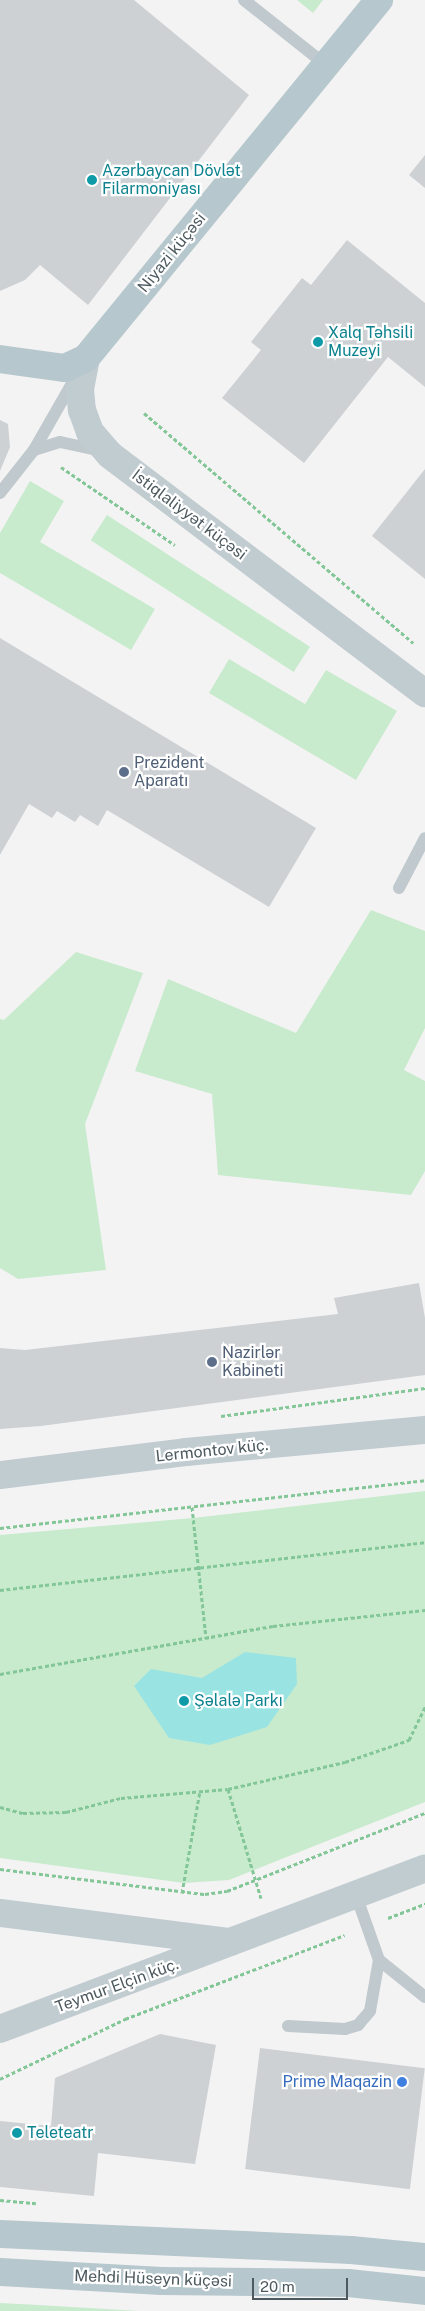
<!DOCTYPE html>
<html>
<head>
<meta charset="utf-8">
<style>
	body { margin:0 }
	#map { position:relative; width:425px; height:2311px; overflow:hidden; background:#f4f3f3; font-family:"Public Sans",sans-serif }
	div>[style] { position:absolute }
	.green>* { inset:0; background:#c8ebce; transform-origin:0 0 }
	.water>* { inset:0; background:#9ae3e3 }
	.building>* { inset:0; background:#cdd1d4; transform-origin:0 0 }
	.path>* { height:3px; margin-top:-1.5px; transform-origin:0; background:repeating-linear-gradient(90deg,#83c697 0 4px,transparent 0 6.5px) }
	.lane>* { height:12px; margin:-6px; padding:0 6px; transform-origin:6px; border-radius:6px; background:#c0c9cd }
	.secondary>* { height:28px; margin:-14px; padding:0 14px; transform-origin:14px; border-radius:14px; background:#c1ccd1 }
	.primary>* { height:28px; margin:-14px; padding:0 14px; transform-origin:14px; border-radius:14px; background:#b6c7cd }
	.dots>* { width:14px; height:14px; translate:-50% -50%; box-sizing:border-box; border:2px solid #fff; border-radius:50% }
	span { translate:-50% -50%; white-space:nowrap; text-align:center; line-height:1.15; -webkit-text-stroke:4.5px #fff; paint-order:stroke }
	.culture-label { font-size:16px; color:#0d838f }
	.left { translate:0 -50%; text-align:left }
	.street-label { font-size:16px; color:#4c595e }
	.service-label { font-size:16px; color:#4e5e75 }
	.shop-label { font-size:16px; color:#366cbe }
	.right { translate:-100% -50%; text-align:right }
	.scale { position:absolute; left:252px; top:2278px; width:96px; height:22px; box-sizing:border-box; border:2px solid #4c595e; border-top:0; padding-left:6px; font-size:15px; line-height:18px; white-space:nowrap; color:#4c595e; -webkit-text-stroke:4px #fff; paint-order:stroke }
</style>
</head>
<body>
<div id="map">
	<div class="green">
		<i style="clip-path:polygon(297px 0,323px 0,313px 13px)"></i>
		<i style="clip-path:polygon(30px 481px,64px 501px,40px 542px,155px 609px,131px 650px,0 573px,0 533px)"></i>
		<i style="left:107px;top:515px;width:242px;height:30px;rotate:33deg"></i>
		<i style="clip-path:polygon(229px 659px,305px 704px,326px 670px,397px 711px,356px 780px,209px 693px)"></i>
		<i style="clip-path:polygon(371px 910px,425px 931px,425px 1028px,404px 1070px,425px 1081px,425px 1171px,411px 1195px,218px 1175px,212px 1094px,135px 1071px,168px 979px,296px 1033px)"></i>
		<i style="clip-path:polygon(76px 952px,143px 973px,85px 1124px,106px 1270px,18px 1279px,0 1268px,0 1019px,4px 1020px)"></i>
		<i style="clip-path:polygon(425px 1491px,425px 1802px,229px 1880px,184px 1883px,0 1858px,0 1535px,193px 1518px)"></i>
		<i style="clip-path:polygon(0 2303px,39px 2305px,139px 2311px,0 2311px)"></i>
	</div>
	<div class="water">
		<i style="clip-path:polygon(245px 1652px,296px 1658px,297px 1684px,267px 1727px,210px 1745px,169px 1738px,134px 1686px,151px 1669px,202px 1678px)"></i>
	</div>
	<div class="building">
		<i style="clip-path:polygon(0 0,134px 0,249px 95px,88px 305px,40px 265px,25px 280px,0 291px)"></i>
		<i style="clip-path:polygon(425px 155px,425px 188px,409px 175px)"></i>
		<i style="clip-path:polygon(347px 240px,425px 303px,425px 387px,388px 357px,304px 463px,222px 398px,261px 350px,251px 342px,302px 278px,311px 285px)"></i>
		<i style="clip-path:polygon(0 420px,8px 424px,10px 447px,0 471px)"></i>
		<i style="clip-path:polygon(425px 469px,425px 579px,372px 536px)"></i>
		<i style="clip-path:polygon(0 638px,316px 828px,269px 907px,107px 810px,98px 826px,80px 815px,75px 822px,57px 811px,52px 818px,29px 804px,0 855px)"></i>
		<i style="clip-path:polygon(419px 1283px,425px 1318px,425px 1375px,41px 1426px,0 1429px,0 1348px,25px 1350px,338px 1314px,334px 1298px)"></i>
		<i style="clip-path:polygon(160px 2034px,216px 2045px,195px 2164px,98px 2153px,94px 2196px,0 2187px,0 2121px,51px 2126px,55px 2078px)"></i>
		<i style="left:260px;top:2048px;width:166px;height:122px;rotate:7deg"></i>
	</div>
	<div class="path">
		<i style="left:144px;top:413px;width:354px;rotate:40.5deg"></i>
		<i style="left:61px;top:467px;width:138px;rotate:34.4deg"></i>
		<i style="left:221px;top:1416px;width:206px;rotate:-7.8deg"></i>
		<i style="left:192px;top:1507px;width:132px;rotate:83.9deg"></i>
		<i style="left:0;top:1528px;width:428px;rotate:-6.4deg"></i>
		<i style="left:0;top:1590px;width:428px;rotate:-6.4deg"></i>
		<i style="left:0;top:1674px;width:277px;rotate:-10deg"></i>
		<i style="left:273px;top:1626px;width:153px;rotate:-6deg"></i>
		<i style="left:228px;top:1789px;width:114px;rotate:73.2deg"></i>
		<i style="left:0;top:1807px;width:24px;rotate:15deg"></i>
		<i style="left:23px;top:1813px;width:43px;rotate:-1.3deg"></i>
		<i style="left:66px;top:1812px;width:57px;rotate:-14.3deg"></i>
		<i style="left:121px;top:1798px;width:107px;rotate:-4.8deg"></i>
		<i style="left:228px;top:1789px;width:120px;rotate:-13deg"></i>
		<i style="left:345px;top:1762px;width:68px;rotate:-19deg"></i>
		<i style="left:409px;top:1740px;width:37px;rotate:-64deg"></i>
		<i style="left:0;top:1869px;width:207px;rotate:7deg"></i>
		<i style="left:205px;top:1894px;width:22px;rotate:-8deg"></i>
		<i style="left:227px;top:1891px;width:213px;rotate:-21.5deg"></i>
		<i style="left:182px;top:1893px;width:104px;rotate:-80deg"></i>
		<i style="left:388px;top:1918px;width:40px;rotate:-21deg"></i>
		<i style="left:0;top:2079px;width:139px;rotate:-25.6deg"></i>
		<i style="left:125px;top:2019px;width:235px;rotate:-20.9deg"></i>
		<i style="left:0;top:2200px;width:36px;rotate:5deg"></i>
	</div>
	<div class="lane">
		<i style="left:244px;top:0;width:105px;rotate:38.4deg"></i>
		<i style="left:34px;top:450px;width:27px;rotate:-17deg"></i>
		<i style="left:60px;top:442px;width:40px;rotate:12deg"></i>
		<i style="left:0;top:493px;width:55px;rotate:-51.7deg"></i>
		<i style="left:34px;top:450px;width:81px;rotate:-60.3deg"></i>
		<i style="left:399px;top:888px;width:56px;rotate:-62.5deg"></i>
		<i style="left:379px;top:1960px;width:59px;rotate:38.8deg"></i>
		<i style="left:288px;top:2026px;width:57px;rotate:3deg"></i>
		<i style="left:345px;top:2029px;width:14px;rotate:-17deg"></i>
		<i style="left:358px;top:2025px;width:18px;rotate:-49deg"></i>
		<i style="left:370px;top:2011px;width:52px;rotate:-80deg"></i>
		<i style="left:379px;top:1960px;width:69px;rotate:-109.5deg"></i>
	</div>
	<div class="secondary">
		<i style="left:86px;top:358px;width:32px;rotate:101deg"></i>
		<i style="left:80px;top:389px;width:21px;rotate:85deg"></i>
		<i style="left:82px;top:410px;width:23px;rotate:70deg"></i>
		<i style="left:90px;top:432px;width:30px;rotate:49deg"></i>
		<i style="left:110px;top:455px;width:395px;rotate:37.1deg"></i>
		<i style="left:0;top:1475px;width:187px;rotate:-7deg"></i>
		<i style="left:186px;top:1452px;width:240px;rotate:-5.3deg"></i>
		<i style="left:0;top:1913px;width:232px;rotate:7.2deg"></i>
		<i style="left:0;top:2029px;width:454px;rotate:-20.7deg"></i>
	</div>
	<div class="primary">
		<i style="left:0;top:359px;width:66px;rotate:7.9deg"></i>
		<i style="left:65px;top:368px;width:23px;rotate:-25deg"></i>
		<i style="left:86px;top:358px;width:463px;rotate:-50.7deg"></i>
		<i style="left:0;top:2234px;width:351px;rotate:2.6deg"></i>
		<i style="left:351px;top:2250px;width:74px;rotate:5.4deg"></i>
		<i style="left:0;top:2272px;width:162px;rotate:3.2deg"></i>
		<i style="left:162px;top:2281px;width:186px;rotate:0.6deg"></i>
		<i style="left:348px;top:2283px;width:77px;rotate:5.9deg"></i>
	</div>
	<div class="dots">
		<i style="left:92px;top:180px;background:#0f9aa8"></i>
		<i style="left:318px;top:342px;background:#0f9aa8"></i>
		<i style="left:124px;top:772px;background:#5c6f8a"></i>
		<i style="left:212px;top:1362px;background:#5c6f8a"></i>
		<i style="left:184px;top:1701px;background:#0f9aa8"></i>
		<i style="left:402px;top:2082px;background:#3f7fe0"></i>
		<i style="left:17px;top:2133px;background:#0f9aa8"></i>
	</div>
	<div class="culture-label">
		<span class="left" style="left:102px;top:180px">Azərbaycan Dövlət<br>Filarmoniyası</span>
		<span class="left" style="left:328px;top:342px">Xalq Təhsili<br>Muzeyi</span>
		<span class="left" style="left:194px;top:1701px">Şəlalə Parkı</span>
		<span class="left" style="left:27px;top:2133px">Teleteatr</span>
	</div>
	<div class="street-label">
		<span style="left:172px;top:253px;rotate:-51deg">Niyazi küçəsi</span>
		<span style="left:189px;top:515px;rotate:37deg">İstiqlaliyyət küçəsi</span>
		<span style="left:212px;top:1451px;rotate:-6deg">Lermontov küç.</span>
		<span style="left:117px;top:1986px;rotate:-20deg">Teymur Elçin küç.</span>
		<span style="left:153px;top:2279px;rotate:2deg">Mehdi Hüseyn küçəsi</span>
	</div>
	<div class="service-label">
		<span class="left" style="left:134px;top:772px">Prezident<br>Aparatı</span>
		<span class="left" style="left:222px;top:1362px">Nazirlər<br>Kabineti</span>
	</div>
	<div class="shop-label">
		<span class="right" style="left:392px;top:2082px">Prime Maqazin</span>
	</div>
	<div class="scale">20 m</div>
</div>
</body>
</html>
